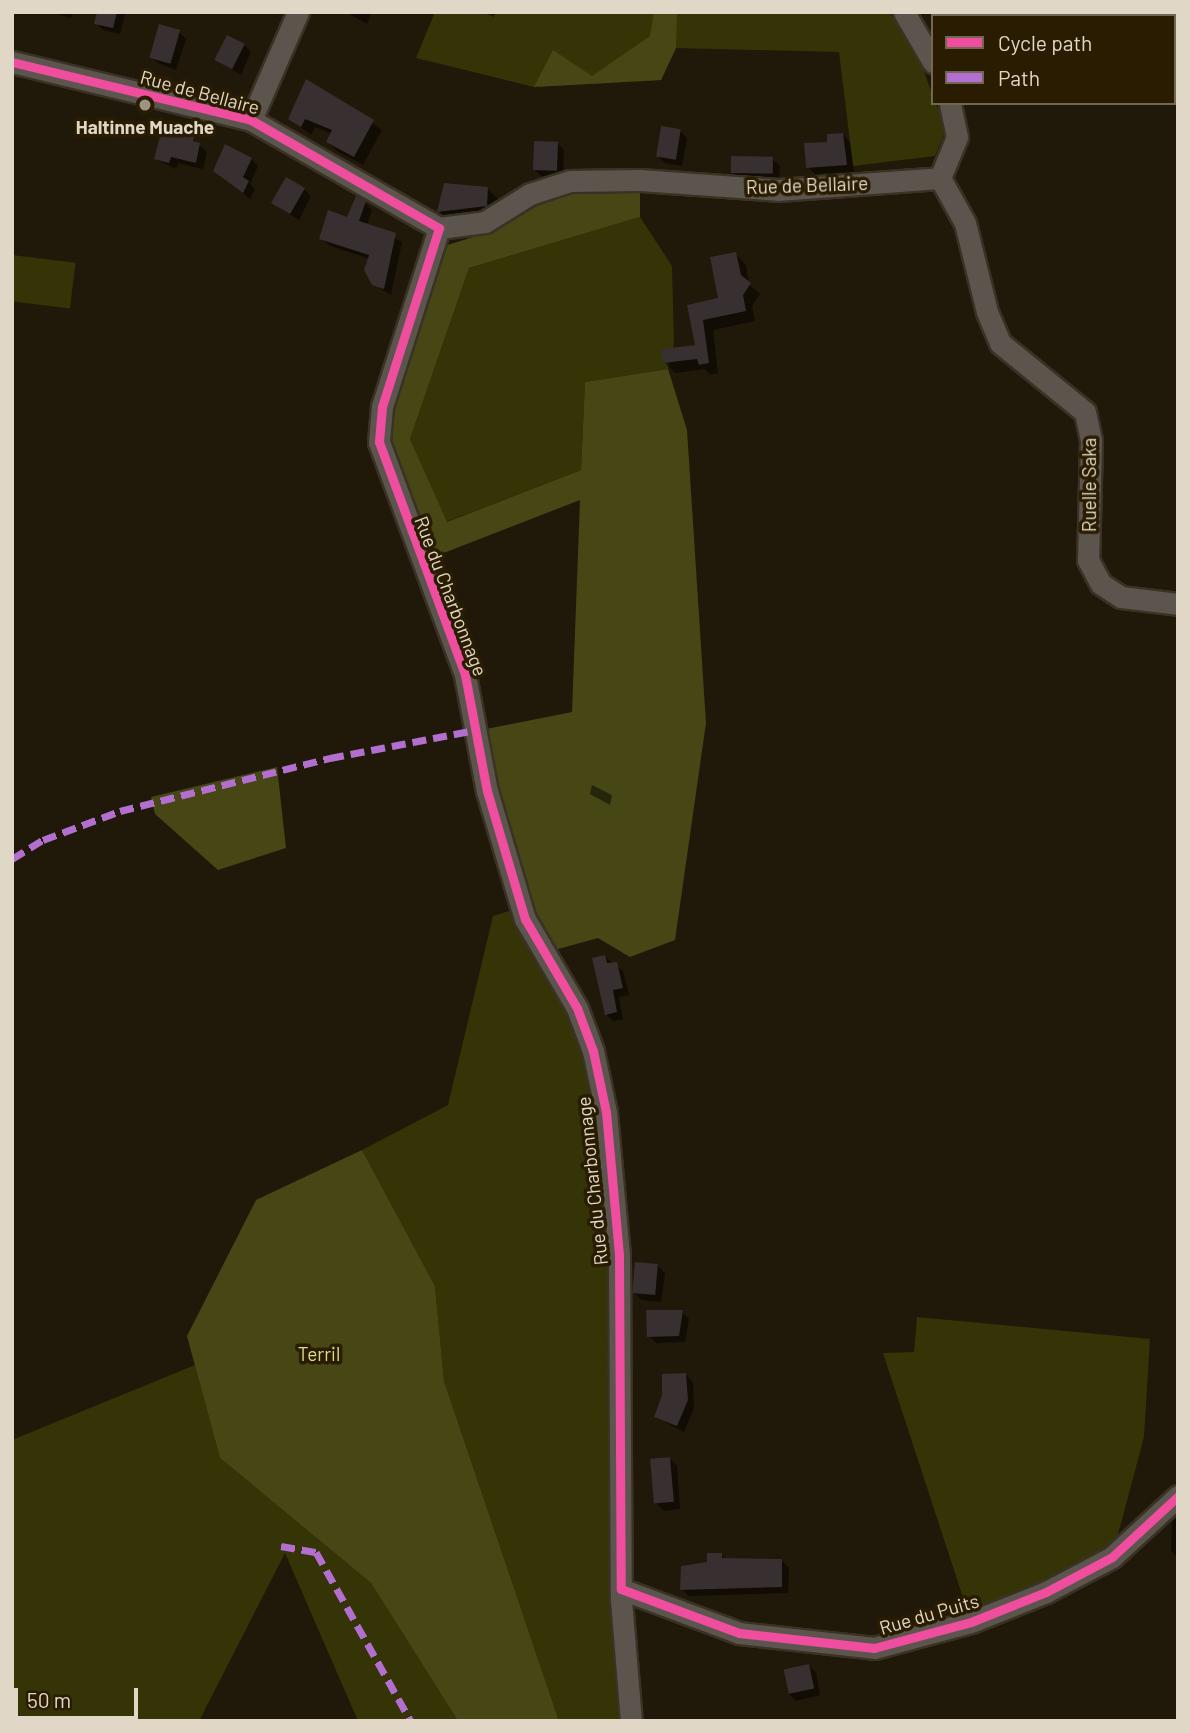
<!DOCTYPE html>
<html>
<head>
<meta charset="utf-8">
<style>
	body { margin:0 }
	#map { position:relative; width:1190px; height:1733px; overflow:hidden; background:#201809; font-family:Barlow,sans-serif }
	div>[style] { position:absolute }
	.green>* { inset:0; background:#343406; transform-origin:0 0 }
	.forest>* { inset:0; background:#464715 }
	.shadow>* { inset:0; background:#0007 }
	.building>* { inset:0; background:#382f30; transform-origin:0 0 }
	.roads { filter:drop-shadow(2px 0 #393225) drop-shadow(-2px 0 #393225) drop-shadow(0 2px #393225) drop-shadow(0 -2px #393225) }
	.minor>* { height:21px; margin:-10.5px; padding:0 10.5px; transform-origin:10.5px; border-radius:10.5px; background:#5c554e }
	.quiet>* { height:7px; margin-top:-3.5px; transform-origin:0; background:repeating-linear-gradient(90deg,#b36fd0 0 14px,transparent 0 21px) }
	.cycleway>* { height:9px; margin:-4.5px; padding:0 4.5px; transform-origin:4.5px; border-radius:4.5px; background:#ef4d9e }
	.dots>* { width:19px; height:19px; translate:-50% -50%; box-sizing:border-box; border:4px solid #291c00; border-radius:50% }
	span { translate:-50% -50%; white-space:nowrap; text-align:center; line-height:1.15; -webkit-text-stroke:7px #291c00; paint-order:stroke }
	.street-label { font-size:19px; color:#e0d7c7 }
	.poi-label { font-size:19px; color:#e0d7c7; font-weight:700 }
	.park-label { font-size:19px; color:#d9de8a }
	.frame { position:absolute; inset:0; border:14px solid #e0d7c7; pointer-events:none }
	.legend { position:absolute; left:931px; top:14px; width:245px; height:91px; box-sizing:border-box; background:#291c00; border:2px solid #726750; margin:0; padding:9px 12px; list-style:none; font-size:21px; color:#e0d7c7 }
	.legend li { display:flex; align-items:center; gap:14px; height:35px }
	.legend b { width:35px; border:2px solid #726750 }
	.scale { position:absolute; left:14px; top:1688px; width:124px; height:32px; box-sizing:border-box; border:4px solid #e0d7c7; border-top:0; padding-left:9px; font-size:21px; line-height:24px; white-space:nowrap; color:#e0d7c7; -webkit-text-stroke:5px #291c00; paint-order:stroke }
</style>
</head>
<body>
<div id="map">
	<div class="green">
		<i style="clip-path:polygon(435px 12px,889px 12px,915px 48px,946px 130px,935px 156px,853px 166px,839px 52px,676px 48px,661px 80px,534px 87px,416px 58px)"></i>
		<i style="clip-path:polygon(640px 217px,672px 266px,674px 343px,668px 369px,585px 382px,581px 470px,446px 522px,410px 439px,469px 268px)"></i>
		<i style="left:12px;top:255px;width:64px;height:46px;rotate:7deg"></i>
		<i style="clip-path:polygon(522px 907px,577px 1008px,606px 1112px,631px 1721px,559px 1721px,444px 1381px,435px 1286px,362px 1150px,448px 1105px,493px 916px)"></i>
		<i style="clip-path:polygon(917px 1317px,1150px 1339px,1144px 1437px,1112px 1557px,971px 1622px,883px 1353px,914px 1352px)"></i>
		<i style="clip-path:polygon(195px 1365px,220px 1458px,371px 1583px,458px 1721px,358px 1721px,285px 1553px,199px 1721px,12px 1721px,12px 1440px)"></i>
	</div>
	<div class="forest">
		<i style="clip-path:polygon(654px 12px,677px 12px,676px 48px,661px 80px,534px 87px,553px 50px,592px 76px,650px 36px)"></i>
		<i style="clip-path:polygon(640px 180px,640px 217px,469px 268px,410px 439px,447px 522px,581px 470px,585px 382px,668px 369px,687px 430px,706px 723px,675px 940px,630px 957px,598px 938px,551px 951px,528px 909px,481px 730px,572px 712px,580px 500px,423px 561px,390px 465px,387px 400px,435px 249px,473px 237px,570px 181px)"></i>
		<i style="clip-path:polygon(277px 767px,286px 848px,218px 870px,155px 814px,151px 797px)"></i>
		<i style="clip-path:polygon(362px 1150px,435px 1286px,444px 1381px,559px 1721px,458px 1721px,371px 1583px,220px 1458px,187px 1336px,256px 1200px)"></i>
	</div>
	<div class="shadow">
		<i style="clip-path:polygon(49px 12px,73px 12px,71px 18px)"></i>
		<i style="clip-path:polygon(97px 12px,132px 12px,125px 14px,120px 34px,103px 30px,96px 23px)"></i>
		<i style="clip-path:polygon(346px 12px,372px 12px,367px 24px)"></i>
		<i style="clip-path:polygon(482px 12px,496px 12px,494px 17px)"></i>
		<i style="clip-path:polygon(179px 32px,186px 39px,176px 70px,158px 63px,150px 56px)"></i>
		<i style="clip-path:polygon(244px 45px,251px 52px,241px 75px,217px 60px)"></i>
		<i style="clip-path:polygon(307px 82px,382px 130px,363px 165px,337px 151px,328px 142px,332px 134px,315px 127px,311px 135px,290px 119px)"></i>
		<i style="clip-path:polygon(680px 131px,687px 138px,682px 166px,665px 163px,658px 156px)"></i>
		<i style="clip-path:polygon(843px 135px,850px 142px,854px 172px,815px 174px,808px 167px)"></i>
		<i style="clip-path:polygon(193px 139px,207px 152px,203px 169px,178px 163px,176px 169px,156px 159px)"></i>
		<i style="clip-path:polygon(557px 143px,564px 150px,563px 177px,541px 176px,534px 169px)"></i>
		<i style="clip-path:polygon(251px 159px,258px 166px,250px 184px,255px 189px,250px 199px,215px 171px)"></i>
		<i style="clip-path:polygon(772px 159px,780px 166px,779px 180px,739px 179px,732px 172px)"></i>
		<i style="clip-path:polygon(487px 188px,498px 199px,497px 216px,450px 222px,439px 211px)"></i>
		<i style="clip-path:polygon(304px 189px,311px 196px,299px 220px,274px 204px)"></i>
		<i style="clip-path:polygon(365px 203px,372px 210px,367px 225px,402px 242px,391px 295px,374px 284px,370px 259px,328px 245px,321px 238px)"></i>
		<i style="clip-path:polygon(735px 254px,746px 265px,749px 284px,760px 294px,752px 306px,755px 321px,713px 330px,718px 373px,710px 375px,705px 369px,675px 373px,665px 363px,697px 347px,689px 306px,720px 299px)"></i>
		<i style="clip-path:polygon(592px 785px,612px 795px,610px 805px,590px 794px)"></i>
		<i style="clip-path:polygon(605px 957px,623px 971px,629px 995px,619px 997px,623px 1019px,613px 1021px,606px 1014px)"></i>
		<i style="clip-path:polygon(658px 1266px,665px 1273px,661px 1302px,641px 1300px,634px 1292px)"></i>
		<i style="clip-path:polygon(682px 1312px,689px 1319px,685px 1342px,656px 1343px,649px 1336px)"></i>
		<i style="clip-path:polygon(686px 1375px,693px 1382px,694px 1408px,684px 1432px,656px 1417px)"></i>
		<i style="clip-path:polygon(670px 1459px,677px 1466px,680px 1509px,664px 1511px,657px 1504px)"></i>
		<i style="clip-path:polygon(1178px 1516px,1178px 1558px,1171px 1551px,1172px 1522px)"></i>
		<i style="clip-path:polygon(721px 1555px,727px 1560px,782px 1561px,789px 1568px,788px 1593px,689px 1596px,682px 1589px)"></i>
		<i style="clip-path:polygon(809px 1666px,816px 1673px,820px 1695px,796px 1701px,789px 1694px)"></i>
	</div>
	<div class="building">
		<i style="clip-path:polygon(97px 12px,117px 12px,113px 28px,94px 24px)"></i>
		<i style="left:159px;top:24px;width:22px;height:35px;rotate:16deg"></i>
		<i style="left:227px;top:35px;width:20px;height:28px;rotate:27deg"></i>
		<i style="clip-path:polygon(306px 79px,374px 120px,354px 157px,326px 142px,332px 130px,305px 119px,301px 127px,288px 119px)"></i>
		<i style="left:661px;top:126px;width:20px;height:31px;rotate:9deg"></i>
		<i style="clip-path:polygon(162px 129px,194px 137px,193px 141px,200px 143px,196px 163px,171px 157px,169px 163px,154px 159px)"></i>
		<i style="clip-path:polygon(843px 133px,847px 165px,806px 168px,804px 143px,827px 142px,827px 134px)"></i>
		<i style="left:534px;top:141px;width:24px;height:29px;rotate:2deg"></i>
		<i style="clip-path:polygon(225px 144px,252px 158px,243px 177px,249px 181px,243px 193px,213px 171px)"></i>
		<i style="left:731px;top:156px;width:42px;height:17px;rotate:1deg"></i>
		<i style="left:286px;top:177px;width:22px;height:30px;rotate:30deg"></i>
		<i style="clip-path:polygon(444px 183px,488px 187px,487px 206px,437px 212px)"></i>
		<i style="clip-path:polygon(356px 196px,366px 201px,359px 221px,396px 233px,384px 289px,372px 285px,364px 270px,369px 255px,319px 239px,328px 210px,347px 217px)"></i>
		<i style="clip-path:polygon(736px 252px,741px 275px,751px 283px,743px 295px,746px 311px,703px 320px,709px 363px,699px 365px,697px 359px,663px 363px,661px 349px,695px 345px,687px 305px,718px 298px,710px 257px)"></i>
		<i style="clip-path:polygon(605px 955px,607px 963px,617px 962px,623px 988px,613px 990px,617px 1012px,605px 1015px,592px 958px)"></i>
		<i style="left:635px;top:1262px;width:23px;height:31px;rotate:5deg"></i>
		<i style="clip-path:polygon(646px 1310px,683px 1310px,679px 1336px,647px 1337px)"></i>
		<i style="clip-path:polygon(686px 1373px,688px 1400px,677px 1426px,654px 1417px,662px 1395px,662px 1374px)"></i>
		<i style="left:670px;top:1457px;width:45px;height:20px;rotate:85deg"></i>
		<i style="clip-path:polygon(707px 1553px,722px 1553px,722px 1558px,782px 1559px,782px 1587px,680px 1590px,681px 1566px,707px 1562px)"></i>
		<i style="left:809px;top:1664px;width:25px;height:26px;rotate:78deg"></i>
	</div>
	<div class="roads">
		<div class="minor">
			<i style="left:904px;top:12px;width:58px;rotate:59.9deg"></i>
			<i style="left:12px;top:62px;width:246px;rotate:13.6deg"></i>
			<i style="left:251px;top:120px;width:217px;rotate:29.9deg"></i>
			<i style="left:439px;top:228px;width:46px;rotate:-7.4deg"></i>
			<i style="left:485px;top:222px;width:53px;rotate:-31.9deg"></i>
			<i style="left:530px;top:194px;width:42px;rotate:-18deg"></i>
			<i style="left:570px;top:181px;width:70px;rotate:-0.8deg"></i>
			<i style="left:640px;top:180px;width:138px;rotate:4.1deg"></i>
			<i style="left:778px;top:190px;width:162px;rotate:-4.2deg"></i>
			<i style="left:251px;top:120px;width:118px;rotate:-66.5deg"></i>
			<i style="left:940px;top:178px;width:51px;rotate:60.9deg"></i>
			<i style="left:965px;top:223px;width:92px;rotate:76.1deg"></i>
			<i style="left:987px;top:312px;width:34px;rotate:67deg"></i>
			<i style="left:1000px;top:343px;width:109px;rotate:39.1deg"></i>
			<i style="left:1085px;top:412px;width:30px;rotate:78deg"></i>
			<i style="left:1091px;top:441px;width:119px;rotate:91.4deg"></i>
			<i style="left:1088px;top:560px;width:27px;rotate:62deg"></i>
			<i style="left:1101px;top:584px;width:24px;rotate:33deg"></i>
			<i style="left:1121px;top:597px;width:57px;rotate:7deg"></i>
			<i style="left:940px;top:178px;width:44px;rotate:-67.5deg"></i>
			<i style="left:957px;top:137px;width:35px;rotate:-102deg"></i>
			<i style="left:439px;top:228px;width:188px;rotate:107.7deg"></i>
			<i style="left:382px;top:407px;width:35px;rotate:95deg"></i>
			<i style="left:379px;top:442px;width:248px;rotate:69.7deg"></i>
			<i style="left:465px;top:675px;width:118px;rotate:79.3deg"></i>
			<i style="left:487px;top:791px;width:134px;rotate:73.5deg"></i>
			<i style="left:525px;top:919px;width:103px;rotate:59.7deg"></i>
			<i style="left:577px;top:1008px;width:46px;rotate:69.6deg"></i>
			<i style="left:593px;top:1051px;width:62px;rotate:78deg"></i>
			<i style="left:606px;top:1112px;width:144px;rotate:84.8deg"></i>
			<i style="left:619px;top:1255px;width:345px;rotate:89.7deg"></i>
			<i style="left:621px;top:1600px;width:121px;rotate:85.3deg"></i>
			<i style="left:621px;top:1589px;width:126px;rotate:20.4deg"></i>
			<i style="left:739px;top:1633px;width:136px;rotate:6.3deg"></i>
			<i style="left:874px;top:1648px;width:100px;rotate:-15deg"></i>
			<i style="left:971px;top:1622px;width:81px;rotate:-21.8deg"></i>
			<i style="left:1046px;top:1592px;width:75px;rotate:-27.9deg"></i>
			<i style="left:1112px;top:1557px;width:90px;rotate:-42.7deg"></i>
		</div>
	</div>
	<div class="quiet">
		<i style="left:12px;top:859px;width:36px;rotate:-32deg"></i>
		<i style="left:43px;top:840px;width:82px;rotate:-20.6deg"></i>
		<i style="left:120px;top:811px;width:217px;rotate:-14.2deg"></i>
		<i style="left:330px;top:758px;width:148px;rotate:-10.9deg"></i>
		<i style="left:281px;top:1546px;width:36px;rotate:10deg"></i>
		<i style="left:316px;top:1552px;width:194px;rotate:60.7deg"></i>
	</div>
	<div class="cycleway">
		<i style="left:12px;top:62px;width:246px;rotate:13.6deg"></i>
		<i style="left:251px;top:120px;width:217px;rotate:29.9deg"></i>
		<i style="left:439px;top:228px;width:188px;rotate:107.7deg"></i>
		<i style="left:382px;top:407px;width:35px;rotate:95deg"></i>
		<i style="left:379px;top:442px;width:248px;rotate:69.7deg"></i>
		<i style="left:465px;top:675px;width:118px;rotate:79.3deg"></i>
		<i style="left:487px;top:791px;width:134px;rotate:73.5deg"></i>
		<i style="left:525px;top:919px;width:103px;rotate:59.7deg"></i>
		<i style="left:577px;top:1008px;width:46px;rotate:69.6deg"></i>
		<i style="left:593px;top:1051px;width:62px;rotate:78deg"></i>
		<i style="left:606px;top:1112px;width:144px;rotate:84.8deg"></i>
		<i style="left:619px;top:1255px;width:334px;rotate:89.7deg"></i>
		<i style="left:621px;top:1589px;width:126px;rotate:20.4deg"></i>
		<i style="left:739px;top:1633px;width:136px;rotate:6.3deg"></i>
		<i style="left:874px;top:1648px;width:100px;rotate:-15deg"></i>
		<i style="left:971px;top:1622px;width:81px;rotate:-21.8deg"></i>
		<i style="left:1046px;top:1592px;width:75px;rotate:-27.9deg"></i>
		<i style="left:1112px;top:1557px;width:90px;rotate:-42.7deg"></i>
	</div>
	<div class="dots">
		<i style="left:145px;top:105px;background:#9d9484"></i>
	</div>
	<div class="street-label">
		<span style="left:200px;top:92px;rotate:15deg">Rue de Bellaire</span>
		<span style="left:807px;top:185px;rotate:-2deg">Rue de Bellaire</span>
		<span style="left:1089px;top:485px;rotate:-90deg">Ruelle Saka</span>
		<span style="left:451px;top:596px;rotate:69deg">Rue du Charbonnage</span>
		<span style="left:592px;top:1181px;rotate:-96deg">Rue du Charbonnage</span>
		<span style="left:929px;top:1614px;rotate:-16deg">Rue du Puits</span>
	</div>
	<div class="poi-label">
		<span style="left:145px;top:127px">Haltinne Muache</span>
	</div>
	<div class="park-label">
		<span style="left:319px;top:1354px">Terril</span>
	</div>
	<div class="frame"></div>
	<ul class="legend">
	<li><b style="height:9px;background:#ef4d9e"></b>Cycle path</li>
	<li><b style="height:9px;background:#b36fd0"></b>Path</li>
	</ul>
	<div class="scale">50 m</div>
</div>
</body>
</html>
